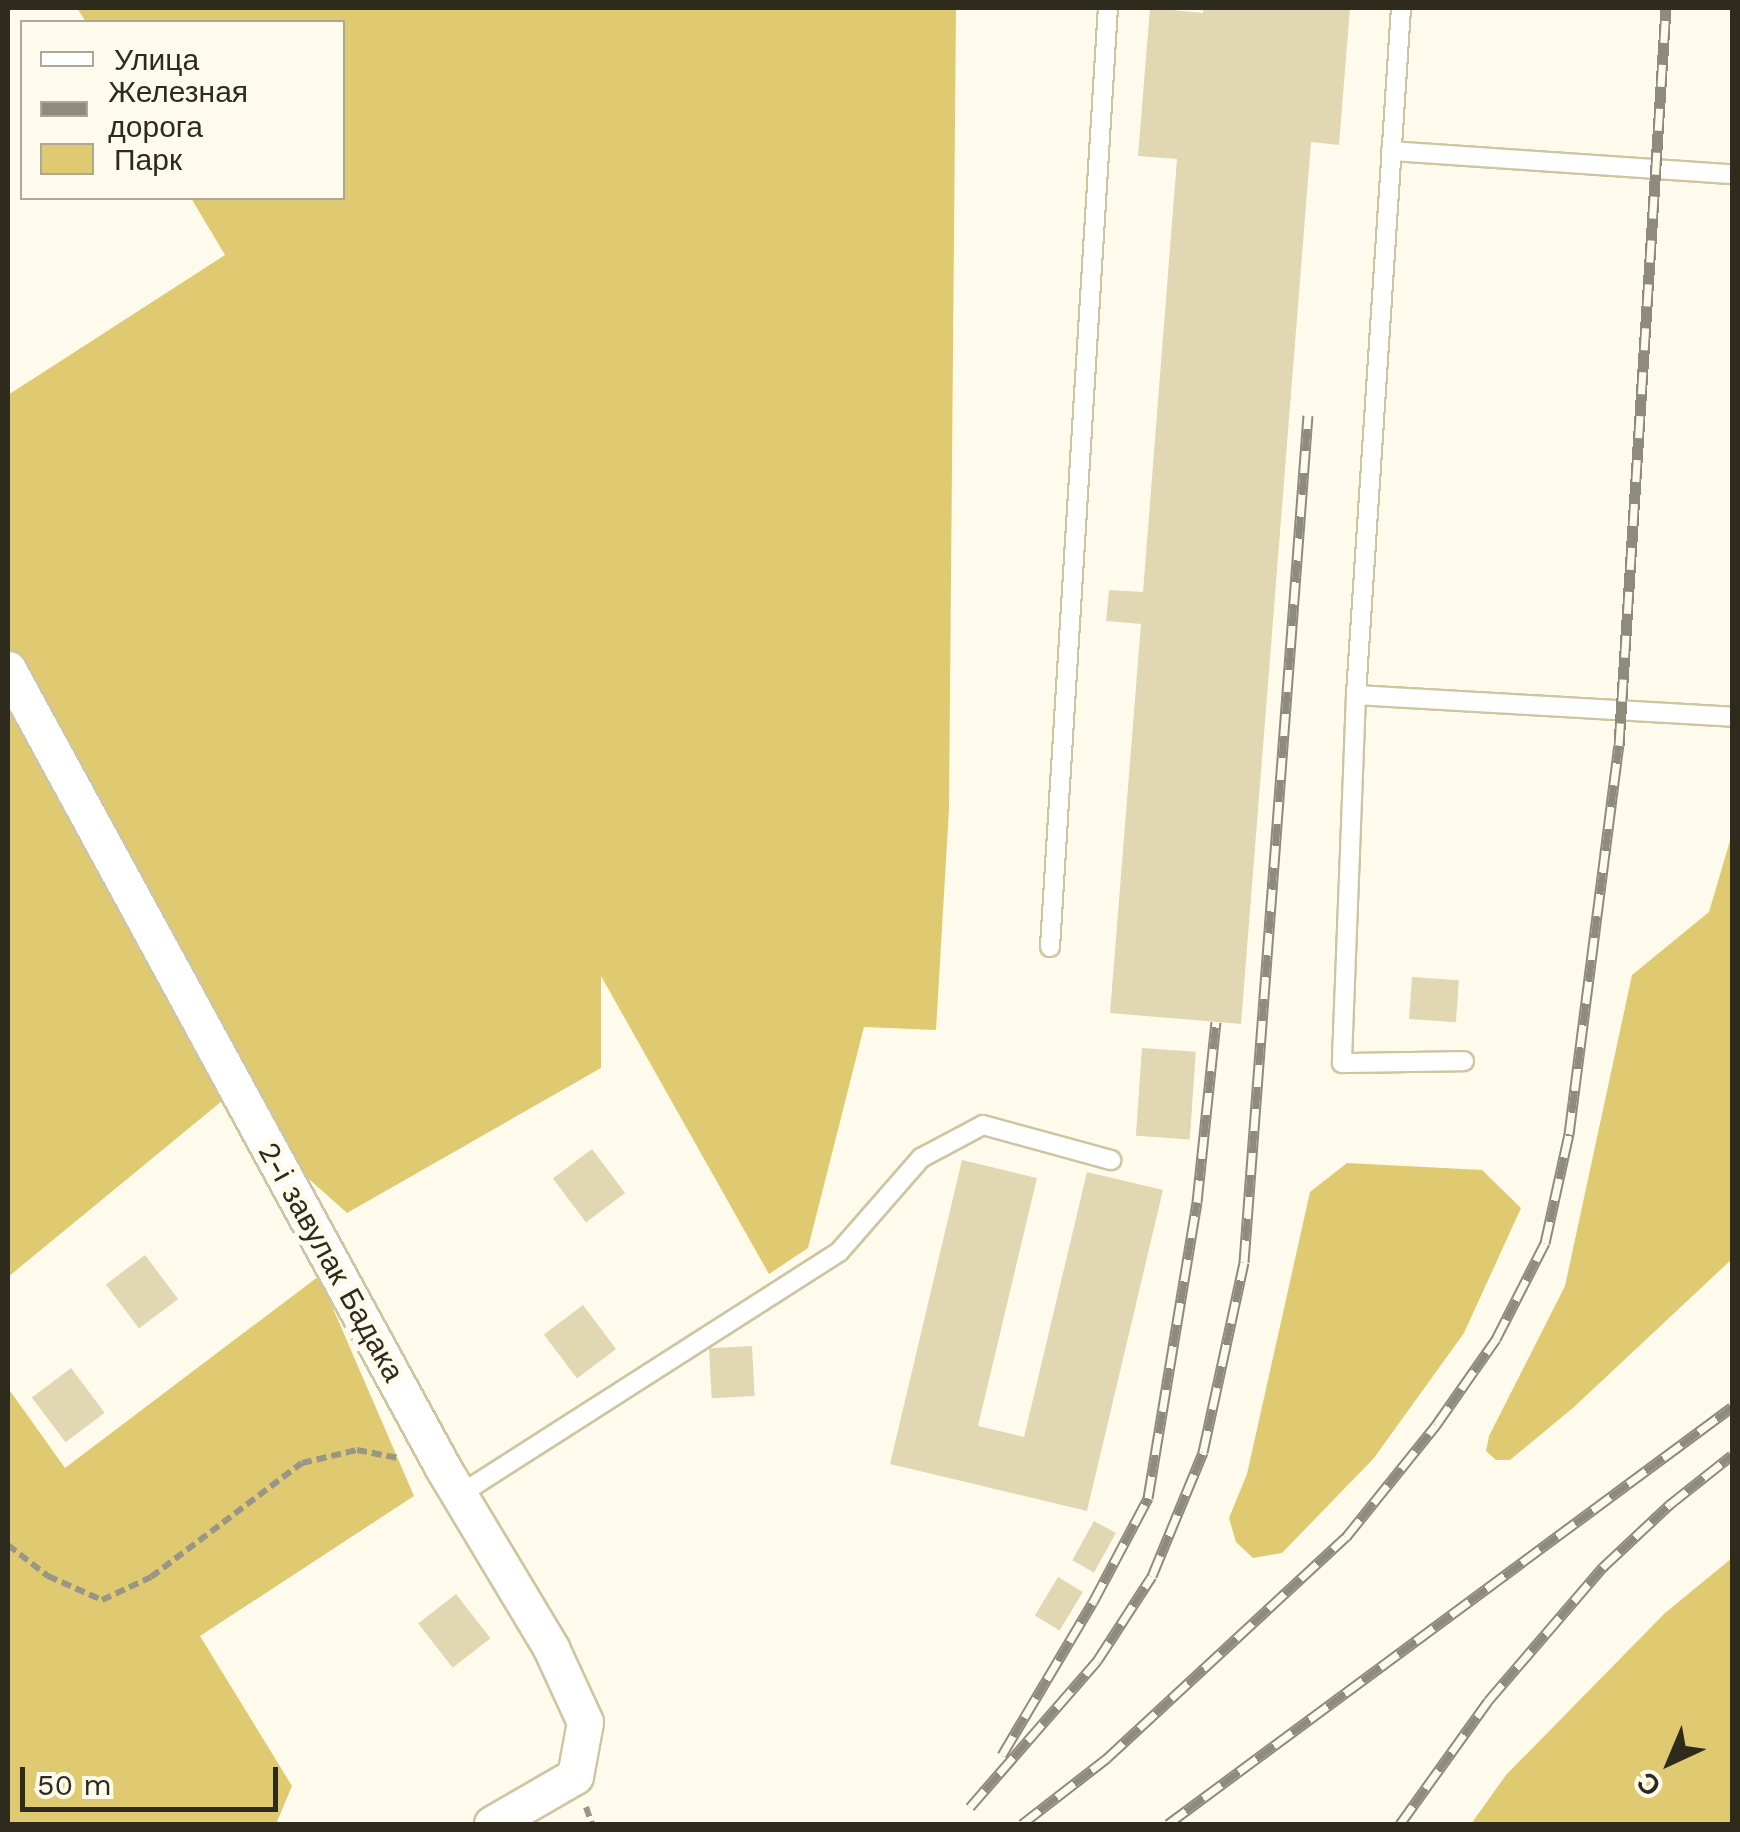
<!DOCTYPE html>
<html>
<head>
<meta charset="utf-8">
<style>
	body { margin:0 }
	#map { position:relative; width:1740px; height:1832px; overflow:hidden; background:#fffbec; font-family:"Work Sans",sans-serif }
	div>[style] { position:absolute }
	.green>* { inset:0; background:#e0ca71 }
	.building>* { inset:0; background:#e1d8b3; transform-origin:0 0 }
	.path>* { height:6px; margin-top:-3px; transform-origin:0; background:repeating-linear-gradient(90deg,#9a9687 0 10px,transparent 0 15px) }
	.roads { filter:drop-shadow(2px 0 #cec5a1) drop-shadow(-2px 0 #cec5a1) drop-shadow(0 2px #cec5a1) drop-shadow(0 -2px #cec5a1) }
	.lane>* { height:18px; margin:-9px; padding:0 9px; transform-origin:9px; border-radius:9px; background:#fff }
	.street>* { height:35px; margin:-17.5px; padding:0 17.5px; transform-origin:17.5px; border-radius:17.5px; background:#fff }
	.rail>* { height:11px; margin-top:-5.5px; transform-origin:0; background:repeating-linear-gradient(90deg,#fffbec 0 22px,#8f8b7c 0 44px); box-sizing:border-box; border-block:2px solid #8f8b7c }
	span { translate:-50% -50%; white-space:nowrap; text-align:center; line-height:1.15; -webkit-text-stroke:10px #fffbec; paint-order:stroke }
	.street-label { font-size:30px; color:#2e2a1c }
	.frame { position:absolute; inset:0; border:10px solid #2e2a1c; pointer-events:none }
	.legend { position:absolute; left:20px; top:20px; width:325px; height:180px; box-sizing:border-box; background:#fffbec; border:2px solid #aba799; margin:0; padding:12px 18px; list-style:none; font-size:30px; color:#2e2a1c }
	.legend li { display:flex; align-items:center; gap:20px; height:50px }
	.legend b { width:50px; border:2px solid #aba799 }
	.north { position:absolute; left:1620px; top:1712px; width:100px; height:100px; -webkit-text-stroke:8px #fffbec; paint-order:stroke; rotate:224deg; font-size:28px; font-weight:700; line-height:40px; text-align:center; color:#2e2a1c }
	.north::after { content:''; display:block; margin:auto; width:35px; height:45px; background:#2e2a1c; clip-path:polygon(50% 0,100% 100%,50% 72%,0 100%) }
	.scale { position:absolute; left:20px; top:1767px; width:258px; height:45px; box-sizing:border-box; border:5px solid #2e2a1c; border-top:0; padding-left:12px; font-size:30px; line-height:35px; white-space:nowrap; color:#2e2a1c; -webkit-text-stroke:8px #fffbec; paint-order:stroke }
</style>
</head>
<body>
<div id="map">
	<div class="green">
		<i style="clip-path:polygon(77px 8px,956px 8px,949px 809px,936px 1030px,864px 1027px,808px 1248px,769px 1274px,601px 976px,601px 1068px,347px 1213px,222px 1101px,8px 1277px,8px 395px,225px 255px,191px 198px,342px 198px,342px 22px,86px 22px)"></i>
		<i style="clip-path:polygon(1732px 834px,1732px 1259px,1574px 1407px,1510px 1460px,1496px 1460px,1486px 1451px,1489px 1436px,1565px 1286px,1632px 975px,1709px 912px)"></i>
		<i style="clip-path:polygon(1347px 1163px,1482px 1170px,1521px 1208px,1464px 1333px,1374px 1458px,1282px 1553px,1253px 1558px,1236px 1542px,1229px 1518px,1247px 1474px,1310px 1192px)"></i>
		<i style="clip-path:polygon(319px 1276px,414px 1496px,200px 1636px,292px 1786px,276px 1824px,8px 1824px,8px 1388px,65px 1468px)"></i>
		<i style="clip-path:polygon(1732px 1558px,1732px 1824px,1471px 1824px,1506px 1775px,1665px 1613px)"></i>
	</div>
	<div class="building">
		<i style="clip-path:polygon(1150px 8px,1203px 13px,1203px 8px,1350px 8px,1339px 145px,1311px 142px,1241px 1024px,1110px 1013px,1141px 624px,1106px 621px,1109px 590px,1143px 592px,1177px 159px,1138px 156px)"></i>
		<i style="left:1412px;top:977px;width:47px;height:42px;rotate:4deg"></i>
		<i style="left:1142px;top:1048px;width:54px;height:88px;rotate:4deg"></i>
		<i style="left:592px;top:1149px;width:55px;height:49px;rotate:53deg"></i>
		<i style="clip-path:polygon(962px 1160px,1037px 1178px,978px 1426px,1024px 1437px,1087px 1172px,1163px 1190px,1087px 1511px,890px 1464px)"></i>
		<i style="left:145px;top:1255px;width:55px;height:49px;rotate:53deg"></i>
		<i style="left:583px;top:1305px;width:55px;height:49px;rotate:53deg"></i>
		<i style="left:752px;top:1346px;width:50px;height:43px;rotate:87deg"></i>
		<i style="left:71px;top:1368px;width:56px;height:49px;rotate:53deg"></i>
		<i style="left:1094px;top:1521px;width:25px;height:45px;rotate:29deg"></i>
		<i style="left:1058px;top:1577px;width:29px;height:45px;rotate:31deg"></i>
		<i style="left:456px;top:1594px;width:56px;height:48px;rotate:52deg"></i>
	</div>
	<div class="path">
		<i style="left:8px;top:1545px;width:51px;rotate:37.8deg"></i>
		<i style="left:48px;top:1576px;width:59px;rotate:24deg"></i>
		<i style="left:102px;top:1600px;width:54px;rotate:-25.1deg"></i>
		<i style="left:151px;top:1577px;width:189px;rotate:-37.1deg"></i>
		<i style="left:302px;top:1463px;width:57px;rotate:-13.3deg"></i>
		<i style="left:357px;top:1450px;width:42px;rotate:11deg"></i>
		<i style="left:586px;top:1807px;width:18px;rotate:71deg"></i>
	</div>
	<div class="roads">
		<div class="lane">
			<i style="left:1401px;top:8px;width:688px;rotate:93.75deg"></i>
			<i style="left:1356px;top:695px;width:377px;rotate:3.3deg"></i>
			<i style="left:1391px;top:151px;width:342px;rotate:3.9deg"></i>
			<i style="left:1356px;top:695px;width:368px;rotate:92.2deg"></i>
			<i style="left:1342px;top:1063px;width:122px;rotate:-0.9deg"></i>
			<i style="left:1050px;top:947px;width:941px;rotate:-86.47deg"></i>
			<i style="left:459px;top:1495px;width:451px;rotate:-32.6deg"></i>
			<i style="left:839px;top:1252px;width:125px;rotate:-48.9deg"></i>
			<i style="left:921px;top:1158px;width:70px;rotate:-28deg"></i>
			<i style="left:983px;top:1125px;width:133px;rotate:15.3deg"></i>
		</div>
		<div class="street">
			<i style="left:8px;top:669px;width:910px;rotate:61.43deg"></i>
			<i style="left:443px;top:1468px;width:210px;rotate:59deg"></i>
			<i style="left:551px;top:1648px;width:81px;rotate:65.3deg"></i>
			<i style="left:585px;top:1722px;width:55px;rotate:100.5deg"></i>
			<i style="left:575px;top:1776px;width:96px;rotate:150deg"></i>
		</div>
	</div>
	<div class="rail">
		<i style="left:1002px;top:1755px;width:178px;rotate:-59.3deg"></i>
		<i style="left:1093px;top:1602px;width:118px;rotate:-62.1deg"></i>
		<i style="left:1148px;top:1498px;width:300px;rotate:-80.6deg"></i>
		<i style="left:1197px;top:1202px;width:181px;rotate:-84deg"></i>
		<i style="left:970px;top:1807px;width:194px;rotate:-49deg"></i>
		<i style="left:1097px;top:1661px;width:101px;rotate:-57.1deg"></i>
		<i style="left:1152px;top:1576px;width:134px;rotate:-67.6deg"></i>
		<i style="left:1203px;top:1452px;width:194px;rotate:-77.8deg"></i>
		<i style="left:1244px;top:1262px;width:849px;rotate:-85.68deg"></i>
		<i style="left:1022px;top:1824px;width:108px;rotate:-37.8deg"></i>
		<i style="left:1107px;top:1758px;width:326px;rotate:-42.8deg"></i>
		<i style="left:1346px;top:1537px;width:144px;rotate:-51.2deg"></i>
		<i style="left:1436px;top:1425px;width:105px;rotate:-55.1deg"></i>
		<i style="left:1496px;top:1339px;width:108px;rotate:-63deg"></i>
		<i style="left:1545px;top:1243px;width:112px;rotate:-77.6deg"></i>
		<i style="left:1569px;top:1134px;width:392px;rotate:-82.7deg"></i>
		<i style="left:1619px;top:745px;width:738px;rotate:-86.35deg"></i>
		<i style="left:1168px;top:1824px;width:701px;rotate:-36.48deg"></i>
		<i style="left:1400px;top:1824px;width:151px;rotate:-54.4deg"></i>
		<i style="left:1488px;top:1701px;width:177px;rotate:-49.4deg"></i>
		<i style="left:1603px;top:1567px;width:91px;rotate:-43.2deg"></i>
		<i style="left:1669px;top:1505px;width:80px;rotate:-38.4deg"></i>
	</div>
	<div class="street-label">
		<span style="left:331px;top:1262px;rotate:61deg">2-і завулак Бадака</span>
	</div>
	<div class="frame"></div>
	<ul class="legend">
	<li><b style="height:12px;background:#fff"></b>Улица</li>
	<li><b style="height:12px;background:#8f8b7c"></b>Железная дорога</li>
	<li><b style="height:28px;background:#e0ca71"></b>Парк</li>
	</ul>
	<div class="north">С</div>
	<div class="scale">50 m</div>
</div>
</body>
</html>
